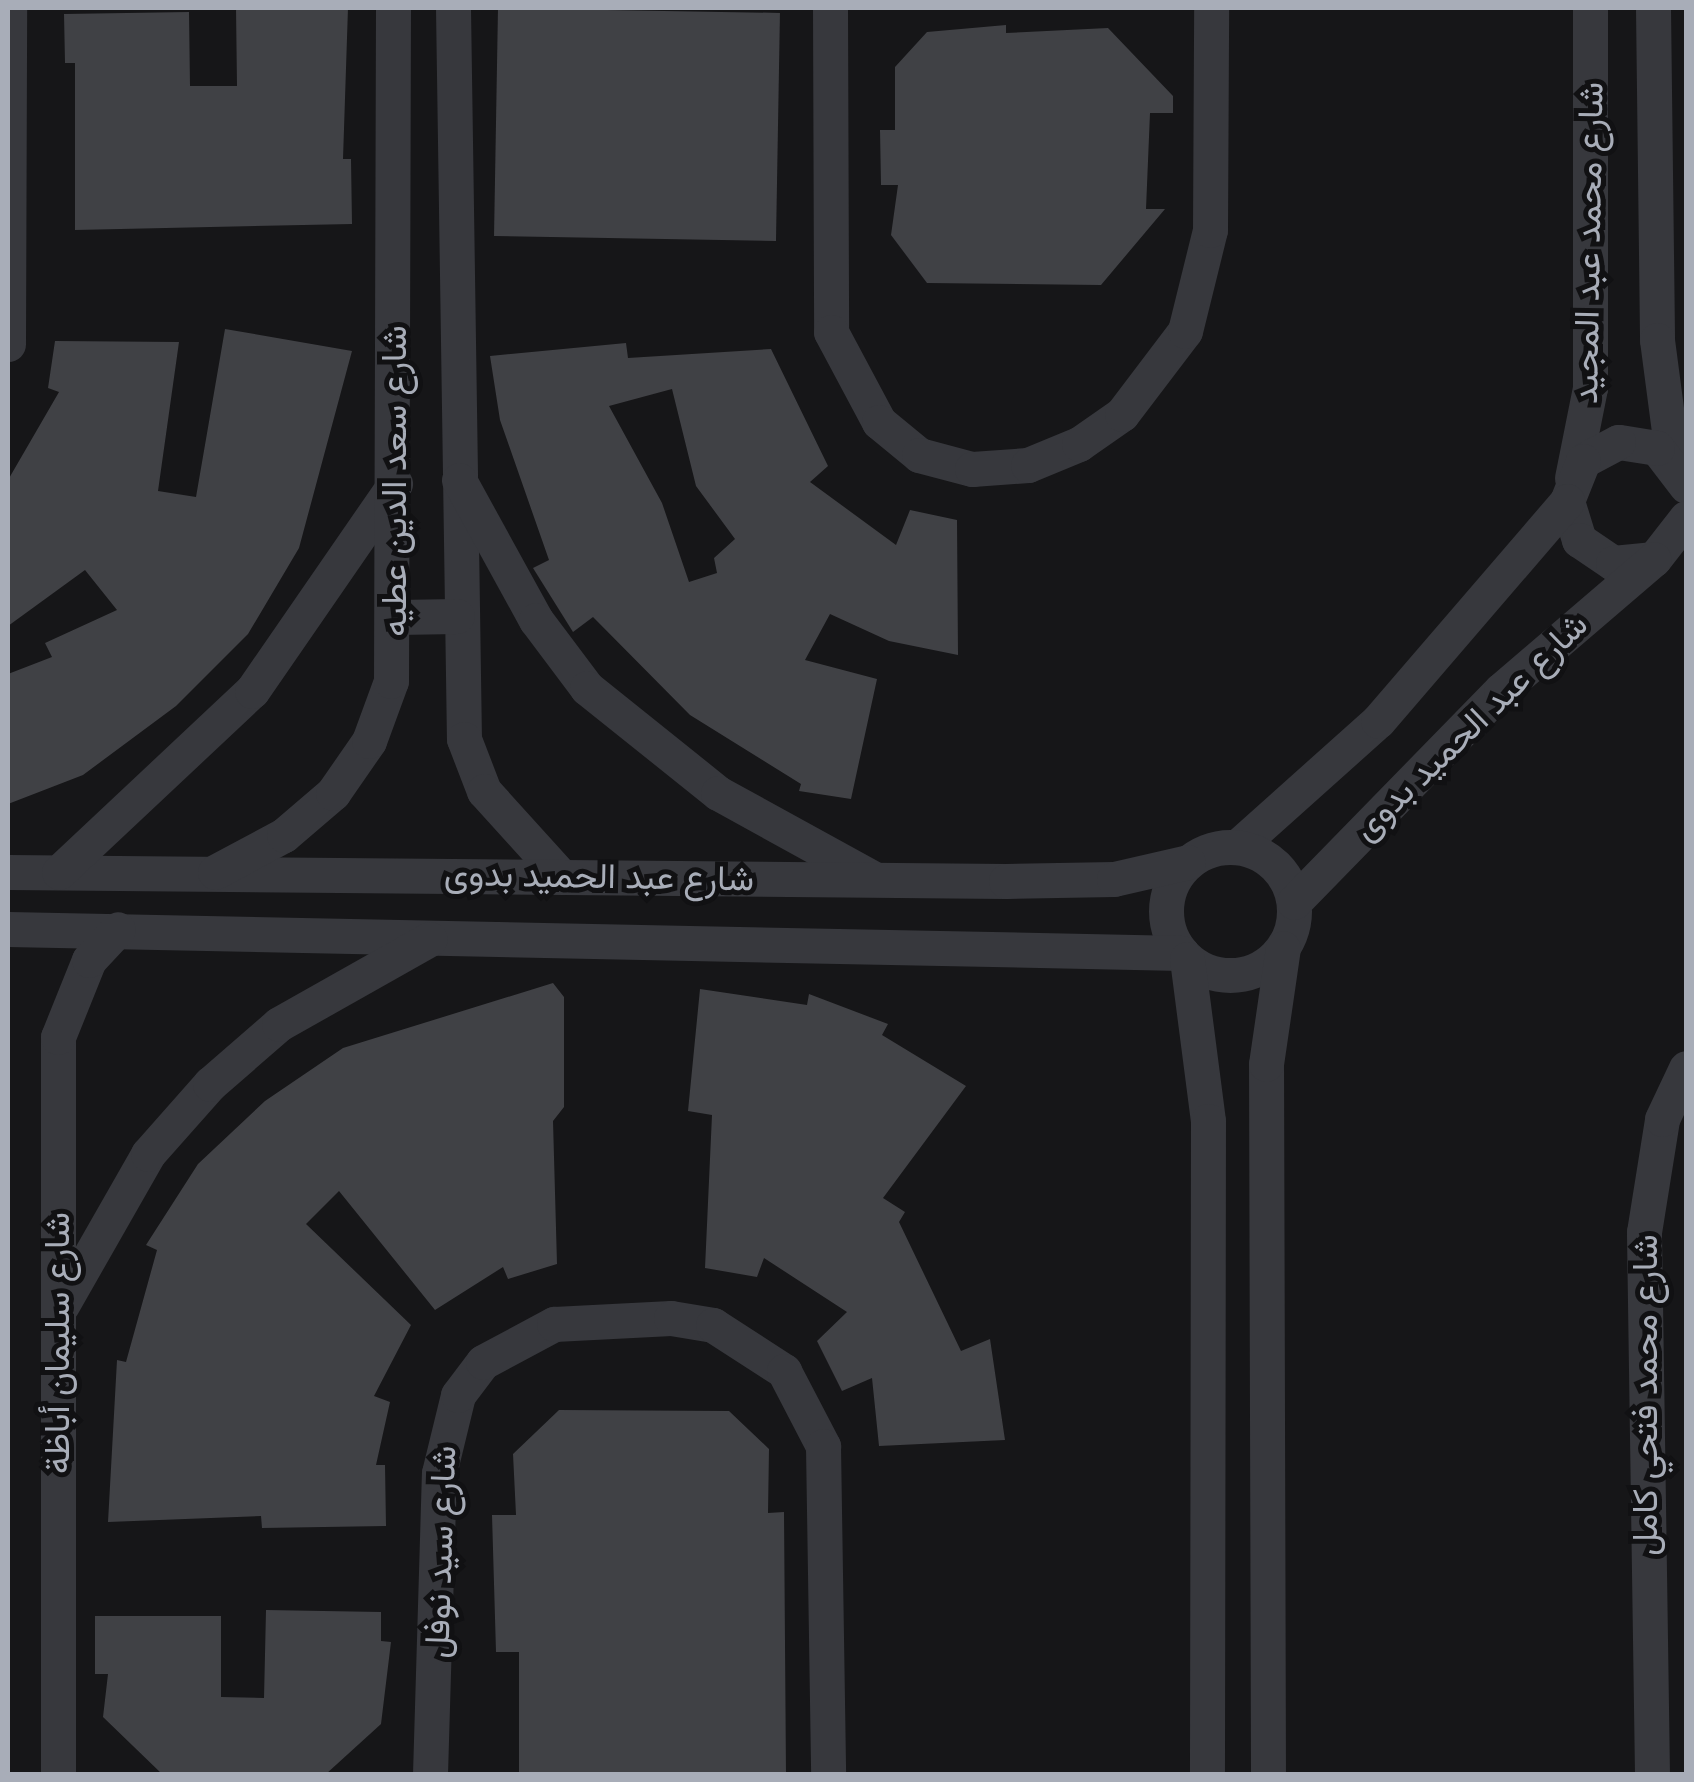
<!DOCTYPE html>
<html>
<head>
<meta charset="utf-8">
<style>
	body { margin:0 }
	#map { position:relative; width:1694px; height:1782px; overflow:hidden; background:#161618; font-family:"DM Sans",Vazirmatn,sans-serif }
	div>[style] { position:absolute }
	.building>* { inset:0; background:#404145; transform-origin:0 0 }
	.minor>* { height:35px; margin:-17.5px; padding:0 17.5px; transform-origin:17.5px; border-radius:17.5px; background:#37383d }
	.minor>.ring { margin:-17.5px; padding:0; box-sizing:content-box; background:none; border:35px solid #37383d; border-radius:50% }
	span { translate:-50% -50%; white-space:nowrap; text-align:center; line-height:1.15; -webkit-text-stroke:10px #111113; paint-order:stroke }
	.street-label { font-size:35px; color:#a8adb8 }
	.frame { position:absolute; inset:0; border:10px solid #a8adb8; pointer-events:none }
</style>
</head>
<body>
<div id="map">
	<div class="building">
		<i style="clip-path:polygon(236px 8px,348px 8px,343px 159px,351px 159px,352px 224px,75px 230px,75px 63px,65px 63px,64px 14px,189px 12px,190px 86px,237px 86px)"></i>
		<i style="left:498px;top:8px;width:282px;height:228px;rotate:1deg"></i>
		<i style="clip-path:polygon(1006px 25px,1006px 33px,1108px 28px,1173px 96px,1173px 113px,1150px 113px,1146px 209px,1165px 209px,1101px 285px,927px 283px,891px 235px,898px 185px,881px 185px,880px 130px,895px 130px,895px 67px,927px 32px)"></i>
		<i style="clip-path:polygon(225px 329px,352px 351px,299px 548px,248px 634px,176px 706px,83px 775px,8px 804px,8px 674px,52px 657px,45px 643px,117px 610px,85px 570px,8px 626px,8px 480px,59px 392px,48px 388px,55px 341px,179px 342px,158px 491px,196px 497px)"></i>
		<i style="clip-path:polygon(evenodd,626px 343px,628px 358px,771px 349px,828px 466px,810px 482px,896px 545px,910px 510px,957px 520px,958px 655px,889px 641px,830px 614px,805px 660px,877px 679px,851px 799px,799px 791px,801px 784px,690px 715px,593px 617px,573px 632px,533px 568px,549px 560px,500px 420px,490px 356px,626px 343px,672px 389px,696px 486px,735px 539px,714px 558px,717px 573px,689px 582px,662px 503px,609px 406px,672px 389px)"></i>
		<i style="clip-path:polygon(553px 983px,564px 997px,564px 1107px,553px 1121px,557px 1264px,508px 1279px,503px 1267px,435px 1310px,339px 1191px,306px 1224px,411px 1325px,374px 1396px,390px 1402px,376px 1465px,385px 1465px,386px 1526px,262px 1528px,261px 1516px,108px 1522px,117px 1360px,126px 1362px,157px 1250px,146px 1245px,198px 1164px,265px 1101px,343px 1048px)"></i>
		<i style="clip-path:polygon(700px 989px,807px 1005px,809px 994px,888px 1024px,882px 1035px,966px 1086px,883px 1198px,905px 1212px,899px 1222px,961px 1351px,990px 1339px,1005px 1440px,879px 1446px,872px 1378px,842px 1391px,817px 1341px,847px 1312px,764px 1258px,757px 1277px,705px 1268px,712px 1115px,688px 1111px)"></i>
		<i style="clip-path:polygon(559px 1410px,729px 1411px,769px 1449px,768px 1513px,784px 1512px,786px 1774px,519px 1774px,519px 1652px,496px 1652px,492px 1515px,516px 1515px,513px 1454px)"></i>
		<i style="clip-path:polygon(266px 1610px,381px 1612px,381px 1641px,391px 1642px,381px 1724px,326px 1774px,162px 1774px,103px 1717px,108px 1674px,95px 1674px,95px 1616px,221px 1616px,221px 1697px,264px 1698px)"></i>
	</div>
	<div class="minor">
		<i style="left:453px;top:8px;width:731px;rotate:89.14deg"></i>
		<i style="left:464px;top:739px;width:56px;rotate:69deg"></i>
		<i style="left:484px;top:791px;width:113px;rotate:47.9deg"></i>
		<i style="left:830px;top:8px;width:324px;rotate:89.8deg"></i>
		<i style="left:831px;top:332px;width:102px;rotate:61.9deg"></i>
		<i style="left:879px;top:422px;width:52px;rotate:39.5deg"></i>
		<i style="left:919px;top:455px;width:55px;rotate:14.8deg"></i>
		<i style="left:972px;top:469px;width:56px;rotate:-4.1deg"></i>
		<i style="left:1028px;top:465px;width:55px;rotate:-22.4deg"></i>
		<i style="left:1079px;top:444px;width:52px;rotate:-34.9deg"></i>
		<i style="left:1122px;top:414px;width:104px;rotate:-52.8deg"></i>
		<i style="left:1185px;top:331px;width:104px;rotate:-76.1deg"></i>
		<i style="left:1210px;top:230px;width:222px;rotate:-89.7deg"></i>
		<i style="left:1653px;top:8px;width:332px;rotate:89.3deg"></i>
		<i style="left:1657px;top:340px;width:122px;rotate:82.5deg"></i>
		<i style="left:8px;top:344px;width:336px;rotate:-89.8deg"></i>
		<i style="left:1572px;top:478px;width:92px;rotate:-78.7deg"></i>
		<i style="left:1590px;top:388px;width:380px;rotate:-90deg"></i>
		<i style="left:459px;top:480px;width:160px;rotate:61.2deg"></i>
		<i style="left:536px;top:620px;width:85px;rotate:53.1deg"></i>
		<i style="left:587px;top:688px;width:168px;rotate:38.7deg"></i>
		<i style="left:718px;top:793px;width:175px;rotate:28.8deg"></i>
		<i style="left:1686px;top:486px;width:48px;rotate:-127.3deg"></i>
		<i style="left:1657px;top:448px;width:39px;rotate:-171deg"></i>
		<i style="left:1618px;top:442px;width:40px;rotate:152deg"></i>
		<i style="left:1583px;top:461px;width:43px;rotate:111.8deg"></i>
		<i style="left:1567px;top:501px;width:41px;rotate:72.9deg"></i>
		<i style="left:1579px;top:540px;width:41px;rotate:34.1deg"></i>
		<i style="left:1613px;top:563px;width:41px;rotate:-5.6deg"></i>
		<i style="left:1654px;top:559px;width:52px;rotate:-52deg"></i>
		<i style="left:397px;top:617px;width:60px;rotate:-1deg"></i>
		<i style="left:1237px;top:847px;width:189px;rotate:-41.8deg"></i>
		<i style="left:1378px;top:721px;width:290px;rotate:-49.3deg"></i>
		<i class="ring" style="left:1166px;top:847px;width:93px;height:93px"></i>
		<i style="left:8px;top:872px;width:998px;rotate:0.52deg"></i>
		<i style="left:1006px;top:881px;width:108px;rotate:-1.1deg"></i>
		<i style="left:1114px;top:879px;width:76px;rotate:-12.9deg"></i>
		<i style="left:59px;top:872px;width:265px;rotate:-43.2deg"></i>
		<i style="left:252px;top:691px;width:252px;rotate:-55.4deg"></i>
		<i style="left:215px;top:872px;width:78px;rotate:-28.2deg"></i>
		<i style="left:284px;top:835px;width:65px;rotate:-40.6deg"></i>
		<i style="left:333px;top:793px;width:63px;rotate:-55.3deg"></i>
		<i style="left:369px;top:741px;width:64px;rotate:-69.9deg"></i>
		<i style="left:391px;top:681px;width:673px;rotate:-89.83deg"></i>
		<i style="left:1294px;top:902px;width:296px;rotate:-45.7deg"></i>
		<i style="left:1501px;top:690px;width:201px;rotate:-40.6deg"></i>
		<i style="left:8px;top:929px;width:1174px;rotate:1.17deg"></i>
		<i style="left:1187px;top:959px;width:163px;rotate:82.6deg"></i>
		<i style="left:1208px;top:1121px;width:653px;rotate:90.09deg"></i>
		<i style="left:62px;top:1305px;width:174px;rotate:-60.3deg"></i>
		<i style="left:148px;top:1154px;width:94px;rotate:-48.5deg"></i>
		<i style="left:210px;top:1084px;width:91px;rotate:-41deg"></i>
		<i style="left:279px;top:1024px;width:173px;rotate:-29.4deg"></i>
		<i style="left:58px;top:1774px;width:737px;rotate:-90deg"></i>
		<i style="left:58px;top:1037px;width:83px;rotate:-68.1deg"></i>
		<i style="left:89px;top:960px;width:42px;rotate:-46.9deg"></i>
		<i style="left:430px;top:1774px;width:301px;rotate:-88.3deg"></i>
		<i style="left:439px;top:1473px;width:80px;rotate:-76.3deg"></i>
		<i style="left:458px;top:1395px;width:41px;rotate:-52.9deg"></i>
		<i style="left:483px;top:1362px;width:81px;rotate:-28.2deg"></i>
		<i style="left:554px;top:1324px;width:117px;rotate:-2.9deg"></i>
		<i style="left:671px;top:1318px;width:43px;rotate:9.5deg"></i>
		<i style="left:713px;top:1325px;width:85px;rotate:32.9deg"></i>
		<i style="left:784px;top:1371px;width:85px;rotate:62.5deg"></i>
		<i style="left:823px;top:1446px;width:328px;rotate:89.1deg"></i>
		<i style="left:1268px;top:1774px;width:710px;rotate:-90.16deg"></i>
		<i style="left:1266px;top:1064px;width:117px;rotate:-81.7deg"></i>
		<i style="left:1652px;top:1774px;width:542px;rotate:-90.85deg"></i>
		<i style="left:1644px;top:1232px;width:114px;rotate:-80.9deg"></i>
		<i style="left:1662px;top:1119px;width:56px;rotate:-64.8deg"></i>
	</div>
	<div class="street-label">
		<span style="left:1588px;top:243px;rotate:-89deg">شارع محمد عبد المجيد</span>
		<span style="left:394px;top:481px;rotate:-90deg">شارع سعد الدين عطيه</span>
		<span style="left:1470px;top:726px;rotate:-44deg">شارع عبد الحميد بدوى</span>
		<span style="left:599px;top:876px;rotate:1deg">شارع عبد الحميد بدوى</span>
		<span style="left:57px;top:1343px;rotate:-90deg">شارع سليمان أباظة</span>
		<span style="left:1645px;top:1395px;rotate:-90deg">شارع محمد فتحي كامل</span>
		<span style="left:440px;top:1552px;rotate:-88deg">شارع سيد نوفل</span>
	</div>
	<div class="frame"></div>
</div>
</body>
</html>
